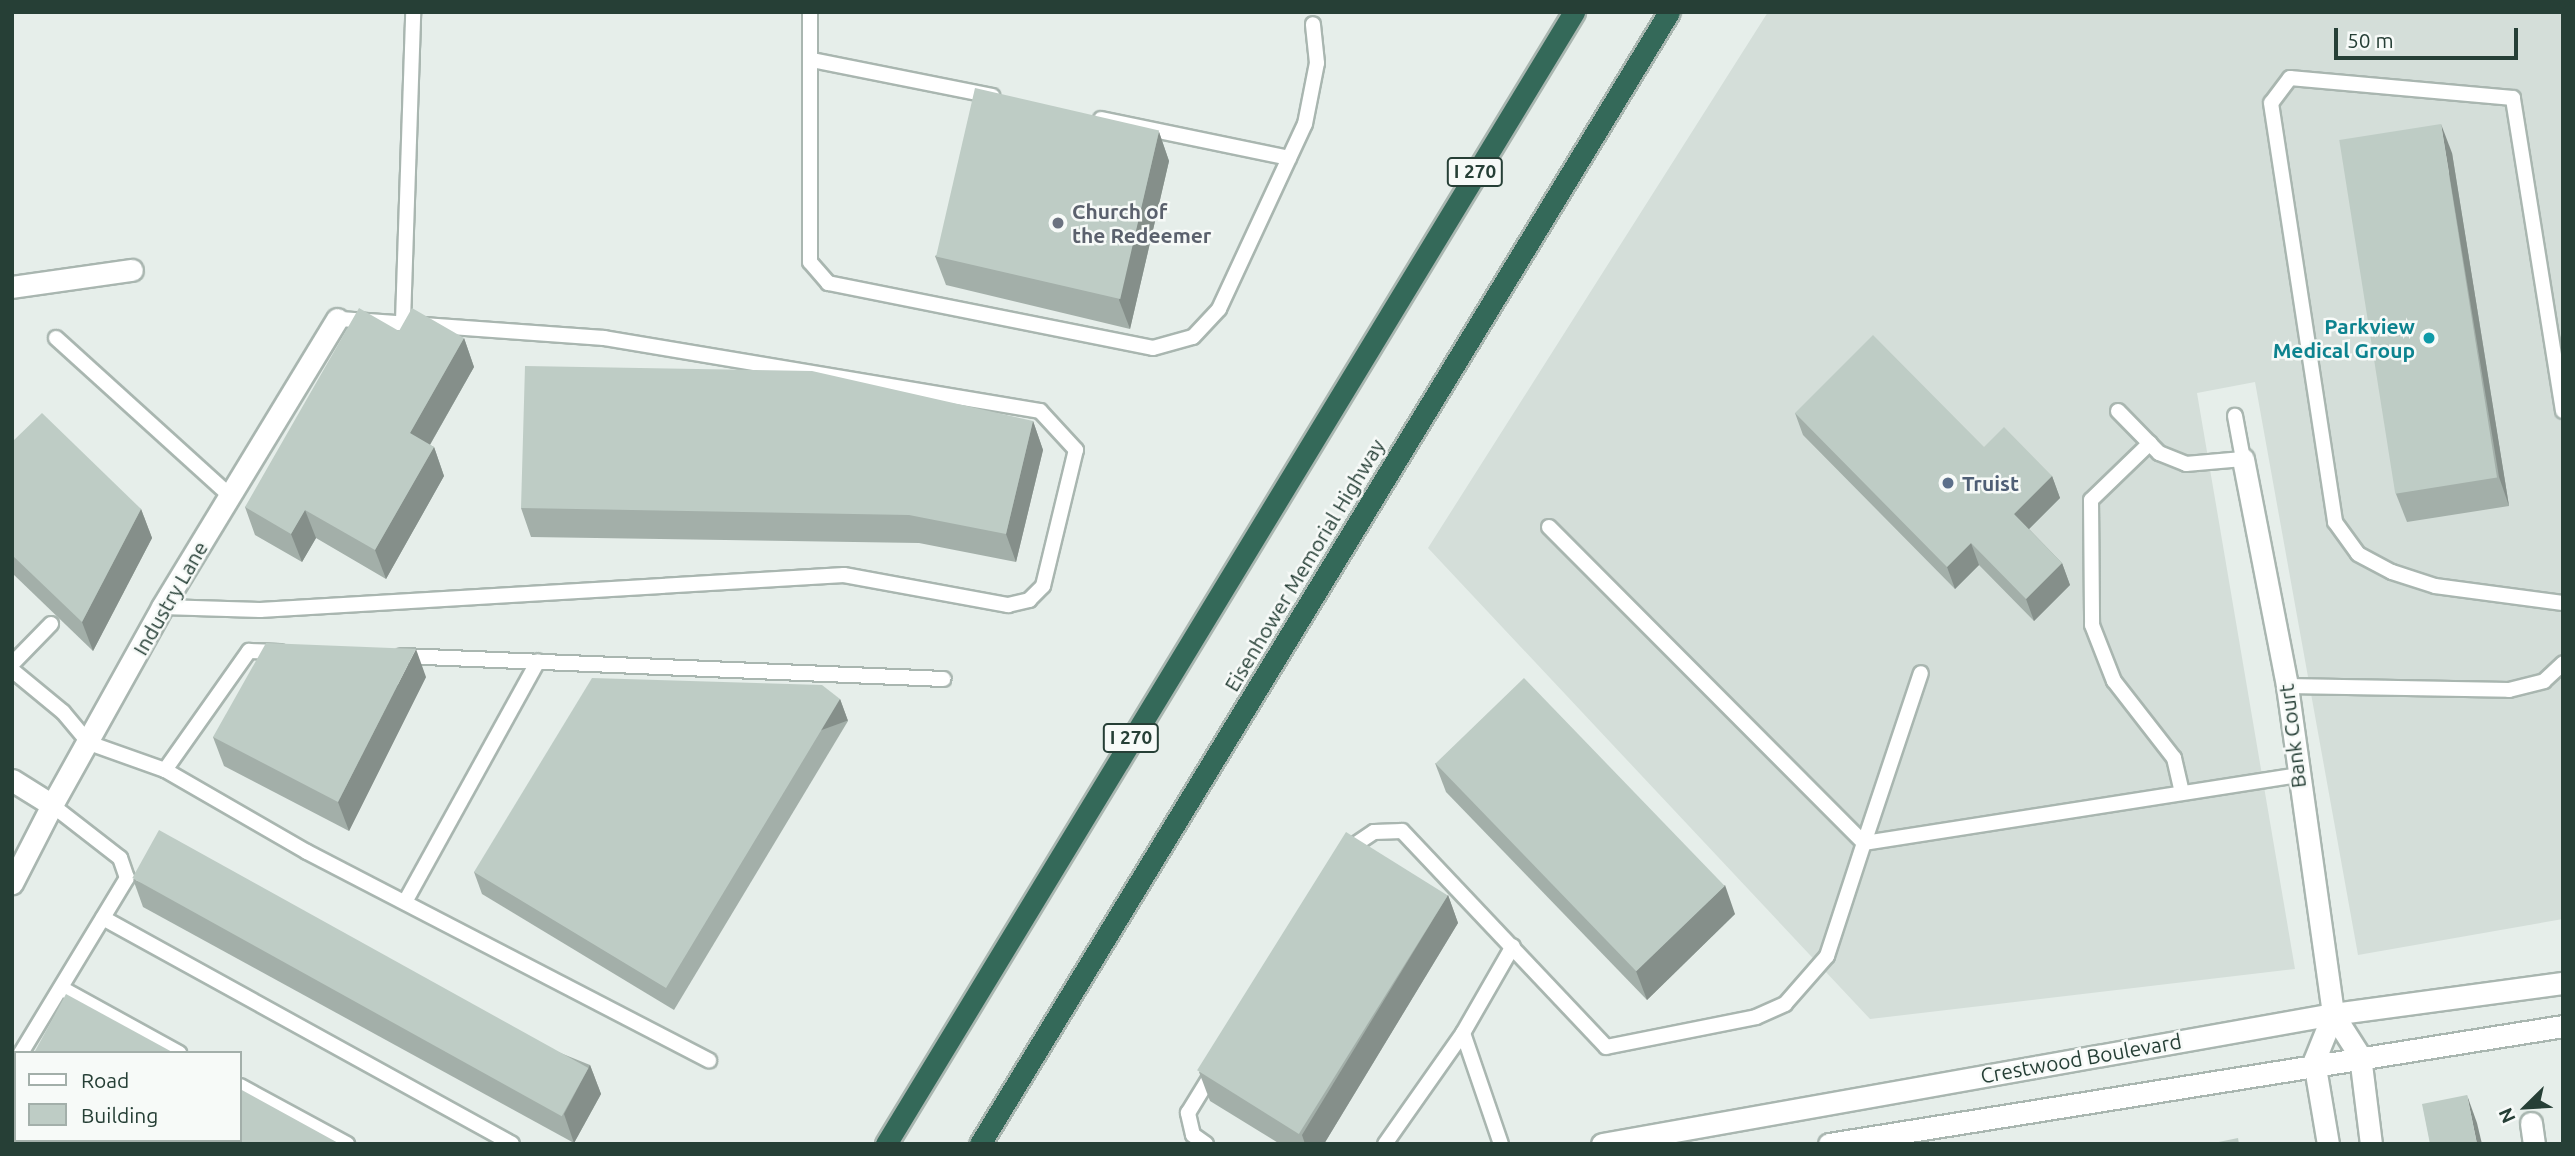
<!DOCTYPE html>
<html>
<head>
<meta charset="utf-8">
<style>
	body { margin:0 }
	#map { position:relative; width:2575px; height:1156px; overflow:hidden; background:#e6eeea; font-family:Ubuntu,sans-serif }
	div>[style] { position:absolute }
	.built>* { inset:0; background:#d4ded9 }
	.roads { filter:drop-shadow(2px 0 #a9b6b0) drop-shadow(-2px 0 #a9b6b0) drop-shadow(0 2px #a9b6b0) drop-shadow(0 -2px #a9b6b0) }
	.lane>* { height:14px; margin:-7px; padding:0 7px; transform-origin:7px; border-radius:7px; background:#fff }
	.street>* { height:21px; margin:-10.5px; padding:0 10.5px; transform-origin:10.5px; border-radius:10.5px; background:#fff }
	.secondary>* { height:21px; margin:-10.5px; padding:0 10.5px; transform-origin:10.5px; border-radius:10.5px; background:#fff }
	.highway>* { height:21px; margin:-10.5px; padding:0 10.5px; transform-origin:10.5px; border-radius:10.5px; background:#346959 }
	.wall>* { inset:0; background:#a3afa9 }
	.shaded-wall>* { inset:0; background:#858f8a; transform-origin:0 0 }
	.building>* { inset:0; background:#beccc5; transform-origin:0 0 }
	.dots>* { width:19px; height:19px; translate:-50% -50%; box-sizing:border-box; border:4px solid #f7faf8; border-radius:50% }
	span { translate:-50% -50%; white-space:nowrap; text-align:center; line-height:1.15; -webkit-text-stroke:5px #f7faf8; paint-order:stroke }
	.shield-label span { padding:2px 5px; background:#f7faf8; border:2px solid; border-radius:5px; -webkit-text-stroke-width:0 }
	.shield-label { font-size:19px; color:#263f36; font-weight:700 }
	.worship-label { font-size:21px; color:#5b616d; font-weight:700 }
	.left { translate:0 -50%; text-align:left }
	.culture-label { font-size:21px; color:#0d838f; font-weight:700 }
	.right { translate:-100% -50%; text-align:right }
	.service-label { font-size:21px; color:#4e5e75; font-weight:700 }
	.street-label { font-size:21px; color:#263f36 }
	.frame { position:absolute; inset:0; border:14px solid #263f36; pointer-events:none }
	.legend { position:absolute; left:14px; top:1051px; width:228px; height:91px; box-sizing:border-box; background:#f7faf8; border:2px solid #a3afaa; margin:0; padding:9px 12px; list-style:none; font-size:21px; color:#263f36 }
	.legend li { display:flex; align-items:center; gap:14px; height:35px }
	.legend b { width:35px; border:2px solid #a3afaa }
	.north { position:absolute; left:2491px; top:1072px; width:70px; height:70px; -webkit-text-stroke:5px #f7faf8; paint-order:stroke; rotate:246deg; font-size:19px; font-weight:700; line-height:28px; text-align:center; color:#263f36 }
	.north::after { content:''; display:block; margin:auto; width:24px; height:32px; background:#263f36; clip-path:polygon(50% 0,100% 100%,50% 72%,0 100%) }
	.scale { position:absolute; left:2334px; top:28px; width:184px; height:32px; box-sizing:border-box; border:4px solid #263f36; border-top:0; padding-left:9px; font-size:21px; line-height:24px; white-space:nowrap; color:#263f36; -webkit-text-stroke:5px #f7faf8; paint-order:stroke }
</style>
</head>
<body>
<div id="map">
	<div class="built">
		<i style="clip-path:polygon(1768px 12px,2563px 12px,2563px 919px,2358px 955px,2255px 382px,2197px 393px,2295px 969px,1870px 1019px,1428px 548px)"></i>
	</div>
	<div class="roads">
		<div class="lane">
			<i style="left:810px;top:12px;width:250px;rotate:90deg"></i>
			<i style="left:810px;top:262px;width:28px;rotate:49deg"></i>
			<i style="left:828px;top:283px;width:331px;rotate:11.3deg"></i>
			<i style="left:1153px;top:348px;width:41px;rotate:-15.4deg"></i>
			<i style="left:1193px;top:337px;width:38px;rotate:-47deg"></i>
			<i style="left:1219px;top:309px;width:204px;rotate:-65.1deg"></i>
			<i style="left:1305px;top:124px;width:62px;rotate:-78.9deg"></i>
			<i style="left:1317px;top:63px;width:39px;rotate:-96deg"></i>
			<i style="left:812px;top:60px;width:184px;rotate:11.3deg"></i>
			<i style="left:1101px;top:119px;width:192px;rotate:11.7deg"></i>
			<i style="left:403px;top:321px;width:309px;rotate:-88.1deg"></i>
			<i style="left:56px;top:338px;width:235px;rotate:42.2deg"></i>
			<i style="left:2118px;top:411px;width:59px;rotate:45.7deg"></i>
			<i style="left:2159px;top:453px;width:29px;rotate:22deg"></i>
			<i style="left:2186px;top:464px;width:57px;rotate:-5deg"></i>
			<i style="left:2243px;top:459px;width:44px;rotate:-100.5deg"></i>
			<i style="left:2563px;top:411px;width:317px;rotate:-99.1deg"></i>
			<i style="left:2513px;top:98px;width:224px;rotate:-174.9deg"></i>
			<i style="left:2290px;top:78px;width:31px;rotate:127deg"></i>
			<i style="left:2271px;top:103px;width:424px;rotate:81.3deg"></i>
			<i style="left:2335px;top:522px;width:39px;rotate:54deg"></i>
			<i style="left:2358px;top:554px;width:38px;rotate:28deg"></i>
			<i style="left:2392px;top:572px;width:45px;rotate:18deg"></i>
			<i style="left:2435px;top:586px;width:129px;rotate:7.6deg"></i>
			<i style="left:2150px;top:443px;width:82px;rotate:136deg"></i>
			<i style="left:2091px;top:500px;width:125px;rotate:89.5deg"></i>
			<i style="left:2092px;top:625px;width:60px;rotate:68.6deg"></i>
			<i style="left:2114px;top:681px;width:98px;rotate:52.1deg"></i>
			<i style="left:2174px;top:758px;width:32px;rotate:77deg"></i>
			<i style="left:1549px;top:527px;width:446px;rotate:45.1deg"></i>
			<i style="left:1864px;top:843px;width:179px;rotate:-71.5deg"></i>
			<i style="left:162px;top:607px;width:98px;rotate:1.8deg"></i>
			<i style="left:260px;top:610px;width:585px;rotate:-3.43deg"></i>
			<i style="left:844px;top:575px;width:167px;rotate:10.4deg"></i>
			<i style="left:1008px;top:605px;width:22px;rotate:-13deg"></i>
			<i style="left:1029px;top:600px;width:20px;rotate:-45deg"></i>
			<i style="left:1043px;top:586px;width:140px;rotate:-76.4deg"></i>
			<i style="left:1076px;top:450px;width:53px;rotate:-132.7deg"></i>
			<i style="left:1040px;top:411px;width:442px;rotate:-170.5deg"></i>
			<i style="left:604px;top:338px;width:268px;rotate:-175.9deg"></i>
			<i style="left:402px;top:656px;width:542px;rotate:2.43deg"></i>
			<i style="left:12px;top:664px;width:56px;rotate:-45.7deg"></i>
			<i style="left:12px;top:670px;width:66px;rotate:39.5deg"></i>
			<i style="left:63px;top:712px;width:40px;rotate:50deg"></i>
			<i style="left:89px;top:743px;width:81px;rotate:19.6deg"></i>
			<i style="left:165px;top:770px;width:164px;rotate:30deg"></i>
			<i style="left:307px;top:852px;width:453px;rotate:27.4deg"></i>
			<i style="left:2287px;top:686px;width:222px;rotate:1deg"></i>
			<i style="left:2509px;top:690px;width:36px;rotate:-14deg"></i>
			<i style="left:2544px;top:681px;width:26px;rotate:-43deg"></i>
			<i style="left:165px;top:770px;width:146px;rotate:-54.8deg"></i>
			<i style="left:249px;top:651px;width:31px;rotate:2deg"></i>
			<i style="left:1347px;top:850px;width:32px;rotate:-34deg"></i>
			<i style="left:1374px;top:832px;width:28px;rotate:-2deg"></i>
			<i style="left:1402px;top:831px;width:297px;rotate:46.6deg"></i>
			<i style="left:1606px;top:1047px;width:153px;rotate:-11.3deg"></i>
			<i style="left:1756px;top:1017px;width:32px;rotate:-24deg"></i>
			<i style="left:1785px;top:1004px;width:64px;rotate:-48.8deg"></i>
			<i style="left:1827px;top:956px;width:119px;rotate:-71.9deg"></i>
			<i style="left:1864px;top:843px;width:437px;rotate:-8.9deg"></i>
			<i style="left:405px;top:902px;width:275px;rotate:-61.1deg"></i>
			<i style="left:103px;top:918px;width:467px;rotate:28.9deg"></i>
			<i style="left:61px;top:988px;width:135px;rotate:28.8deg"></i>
			<i style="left:1463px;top:1033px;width:117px;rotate:71.1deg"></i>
			<i style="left:21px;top:1053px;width:205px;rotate:-58.8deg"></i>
			<i style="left:127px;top:878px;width:21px;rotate:-109deg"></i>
			<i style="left:120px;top:858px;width:86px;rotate:-142.1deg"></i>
			<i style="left:240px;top:1086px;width:122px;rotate:28.5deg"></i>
			<i style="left:12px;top:1090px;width:9px;rotate:63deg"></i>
			<i style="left:71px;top:1140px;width:8px;rotate:30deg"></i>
			<i style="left:1206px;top:1144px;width:16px;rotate:-145deg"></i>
			<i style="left:1193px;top:1135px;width:23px;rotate:-103deg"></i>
			<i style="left:1188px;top:1113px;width:48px;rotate:-58.6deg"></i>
			<i style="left:1385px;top:1144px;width:136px;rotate:-54.9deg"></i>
			<i style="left:1463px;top:1033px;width:100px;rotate:-60.1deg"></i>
		</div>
		<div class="street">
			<i style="left:12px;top:287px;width:121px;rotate:-8.1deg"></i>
			<i style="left:2243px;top:459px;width:231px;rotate:79deg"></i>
			<i style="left:2287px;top:686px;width:331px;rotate:82deg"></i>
			<i style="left:2333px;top:1014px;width:50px;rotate:57.3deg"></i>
			<i style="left:2360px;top:1056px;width:89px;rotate:82.9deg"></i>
			<i style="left:52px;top:805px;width:227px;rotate:-60.9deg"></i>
			<i style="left:162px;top:607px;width:337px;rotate:-58.7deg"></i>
			<i style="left:2531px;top:1123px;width:21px;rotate:82deg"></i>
			<i style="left:2328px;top:1144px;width:84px;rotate:-99.6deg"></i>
			<i style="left:2314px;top:1061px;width:51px;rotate:-68deg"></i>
		</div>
		<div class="secondary">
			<i style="left:12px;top:780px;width:47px;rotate:32deg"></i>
			<i style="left:52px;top:805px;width:88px;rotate:117.1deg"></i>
			<i style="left:1602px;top:1144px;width:742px;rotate:-10.08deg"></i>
			<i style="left:2333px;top:1014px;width:232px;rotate:-7.7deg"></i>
			<i style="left:1829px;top:1144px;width:743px;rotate:-9.13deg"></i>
		</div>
		<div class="highway">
			<i style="left:886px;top:1144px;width:1325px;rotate:-58.71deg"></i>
			<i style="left:980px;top:1144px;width:1325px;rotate:-58.67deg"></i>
		</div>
	</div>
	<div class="wall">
		<i style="clip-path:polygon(1159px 132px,1169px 161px,1130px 329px,946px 285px,935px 256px)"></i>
		<i style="clip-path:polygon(2452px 153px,2509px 506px,2407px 522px,2396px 494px)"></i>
		<i style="clip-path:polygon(464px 338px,474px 367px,430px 445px,434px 447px,444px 476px,386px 579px,316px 538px,302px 562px,255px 535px,245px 507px)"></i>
		<i style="clip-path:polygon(1795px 413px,1984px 447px,2052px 476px,2060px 498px,2029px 529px,2062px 563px,2070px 585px,2034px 621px,1979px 565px,1955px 589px,1803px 435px)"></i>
		<i style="clip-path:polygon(1033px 421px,1043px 450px,1016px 562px,919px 543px,531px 537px,521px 508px)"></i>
		<i style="clip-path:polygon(12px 442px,141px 509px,152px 538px,93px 651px,12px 573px)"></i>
		<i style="clip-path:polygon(426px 677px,349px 831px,224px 766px,213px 737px)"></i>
		<i style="clip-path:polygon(840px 699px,848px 721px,674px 1010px,482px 894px,474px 872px)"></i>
		<i style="clip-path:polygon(1435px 763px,1735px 914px,1647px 1000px,1446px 792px)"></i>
		<i style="clip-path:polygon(133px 879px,590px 1065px,601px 1094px,574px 1143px,143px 907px)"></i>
		<i style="clip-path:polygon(1448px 895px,1458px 923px,1324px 1144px,1280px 1144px,1210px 1101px,1199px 1072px)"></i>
		<i style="clip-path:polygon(116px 1140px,240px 1140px,340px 1144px,123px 1144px)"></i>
	</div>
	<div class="shaded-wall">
		<i style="clip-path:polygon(2441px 124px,2452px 153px,2509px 506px,2499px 477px)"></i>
		<i style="clip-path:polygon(1159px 132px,1169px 161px,1130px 329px,1119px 300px)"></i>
		<i style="clip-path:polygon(464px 338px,474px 367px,420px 462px,410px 433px)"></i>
		<i style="clip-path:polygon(1033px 421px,1043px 450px,1016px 562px,1006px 534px)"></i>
		<i style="clip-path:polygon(434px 447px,444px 476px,386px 579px,375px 550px)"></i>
		<i style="clip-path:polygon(2052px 476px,2060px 498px,2022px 536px,2014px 514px)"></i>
		<i style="clip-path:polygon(141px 509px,152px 538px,93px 651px,82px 622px)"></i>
		<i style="clip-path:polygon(305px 510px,316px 538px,302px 562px,291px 534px)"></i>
		<i style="clip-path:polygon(1971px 543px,1979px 565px,1955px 589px,1947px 567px)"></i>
		<i style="clip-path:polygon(2062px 563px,2070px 585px,2034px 621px,2026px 599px)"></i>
		<i style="clip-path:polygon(416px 649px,426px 677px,349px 831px,338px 802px)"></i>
		<i style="left:840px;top:699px;width:23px;height:337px;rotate:70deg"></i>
		<i style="clip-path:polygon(1725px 885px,1735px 914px,1647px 1000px,1636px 971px)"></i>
		<i style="clip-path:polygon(1448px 895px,1458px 923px,1324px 1144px,1305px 1144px,1302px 1135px)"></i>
		<i style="clip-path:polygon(590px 1065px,601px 1094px,574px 1143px,564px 1114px)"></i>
		<i style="clip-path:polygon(2467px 1095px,2477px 1123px,2482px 1144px,2477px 1144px)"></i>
	</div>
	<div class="building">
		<i style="left:975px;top:88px;width:189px;height:173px;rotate:13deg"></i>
		<i style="left:2441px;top:124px;width:358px;height:103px;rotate:81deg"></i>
		<i style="clip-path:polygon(359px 308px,399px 331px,412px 308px,464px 338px,410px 433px,434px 447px,375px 550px,305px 510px,291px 534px,245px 507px)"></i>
		<i style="clip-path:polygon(1873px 335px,1984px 447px,2004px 427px,2052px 476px,2014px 514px,2062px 563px,2026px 599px,1971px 543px,1947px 567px,1795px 413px)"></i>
		<i style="clip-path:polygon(525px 366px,812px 371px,1033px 421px,1006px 534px,909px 515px,521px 508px)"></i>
		<i style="clip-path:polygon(42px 413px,141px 509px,82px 622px,12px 555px,12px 442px)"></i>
		<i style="clip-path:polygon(266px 643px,416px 649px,338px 802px,213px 737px)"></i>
		<i style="clip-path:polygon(592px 678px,822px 685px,840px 699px,666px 988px,474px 872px)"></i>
		<i style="left:1524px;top:678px;width:289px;height:123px;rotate:46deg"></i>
		<i style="left:159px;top:830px;width:491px;height:55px;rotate:29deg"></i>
		<i style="left:1346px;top:832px;width:120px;height:281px;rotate:32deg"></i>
		<i style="clip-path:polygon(66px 994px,174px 1053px,34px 1053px)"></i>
		<i style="clip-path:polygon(240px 1089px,340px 1144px,165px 1144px,158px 1140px,240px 1140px)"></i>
		<i style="clip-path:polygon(2467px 1095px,2477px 1144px,2430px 1144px,2422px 1104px)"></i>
		<i style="clip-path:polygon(2238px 1138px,2239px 1144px,2209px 1144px)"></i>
	</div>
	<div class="dots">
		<i style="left:1058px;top:223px;background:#6b7280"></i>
		<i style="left:2429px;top:338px;background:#0f9aa8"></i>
		<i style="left:1948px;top:483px;background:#5c6f8a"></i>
	</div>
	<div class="shield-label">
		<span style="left:1475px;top:172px">I 270</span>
		<span style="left:1131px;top:738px">I 270</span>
	</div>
	<div class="worship-label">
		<span class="left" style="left:1072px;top:223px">Church of<br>the Redeemer</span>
	</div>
	<div class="culture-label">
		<span class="right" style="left:2415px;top:338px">Parkview<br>Medical Group</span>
	</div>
	<div class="service-label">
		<span class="left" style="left:1962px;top:483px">Truist</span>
	</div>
	<div class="street-label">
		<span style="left:1304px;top:565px;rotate:-59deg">Eisenhower Memorial Highway</span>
		<span style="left:170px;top:598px;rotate:-60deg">Industry Lane</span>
		<span style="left:2292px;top:736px;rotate:-97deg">Bank Court</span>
		<span style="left:2081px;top:1058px;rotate:-10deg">Crestwood Boulevard</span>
	</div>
	<div class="frame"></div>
	<ul class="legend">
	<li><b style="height:9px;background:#fff"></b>Road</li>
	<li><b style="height:19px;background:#beccc5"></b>Building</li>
	</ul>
	<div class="north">N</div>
	<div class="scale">50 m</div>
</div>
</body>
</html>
